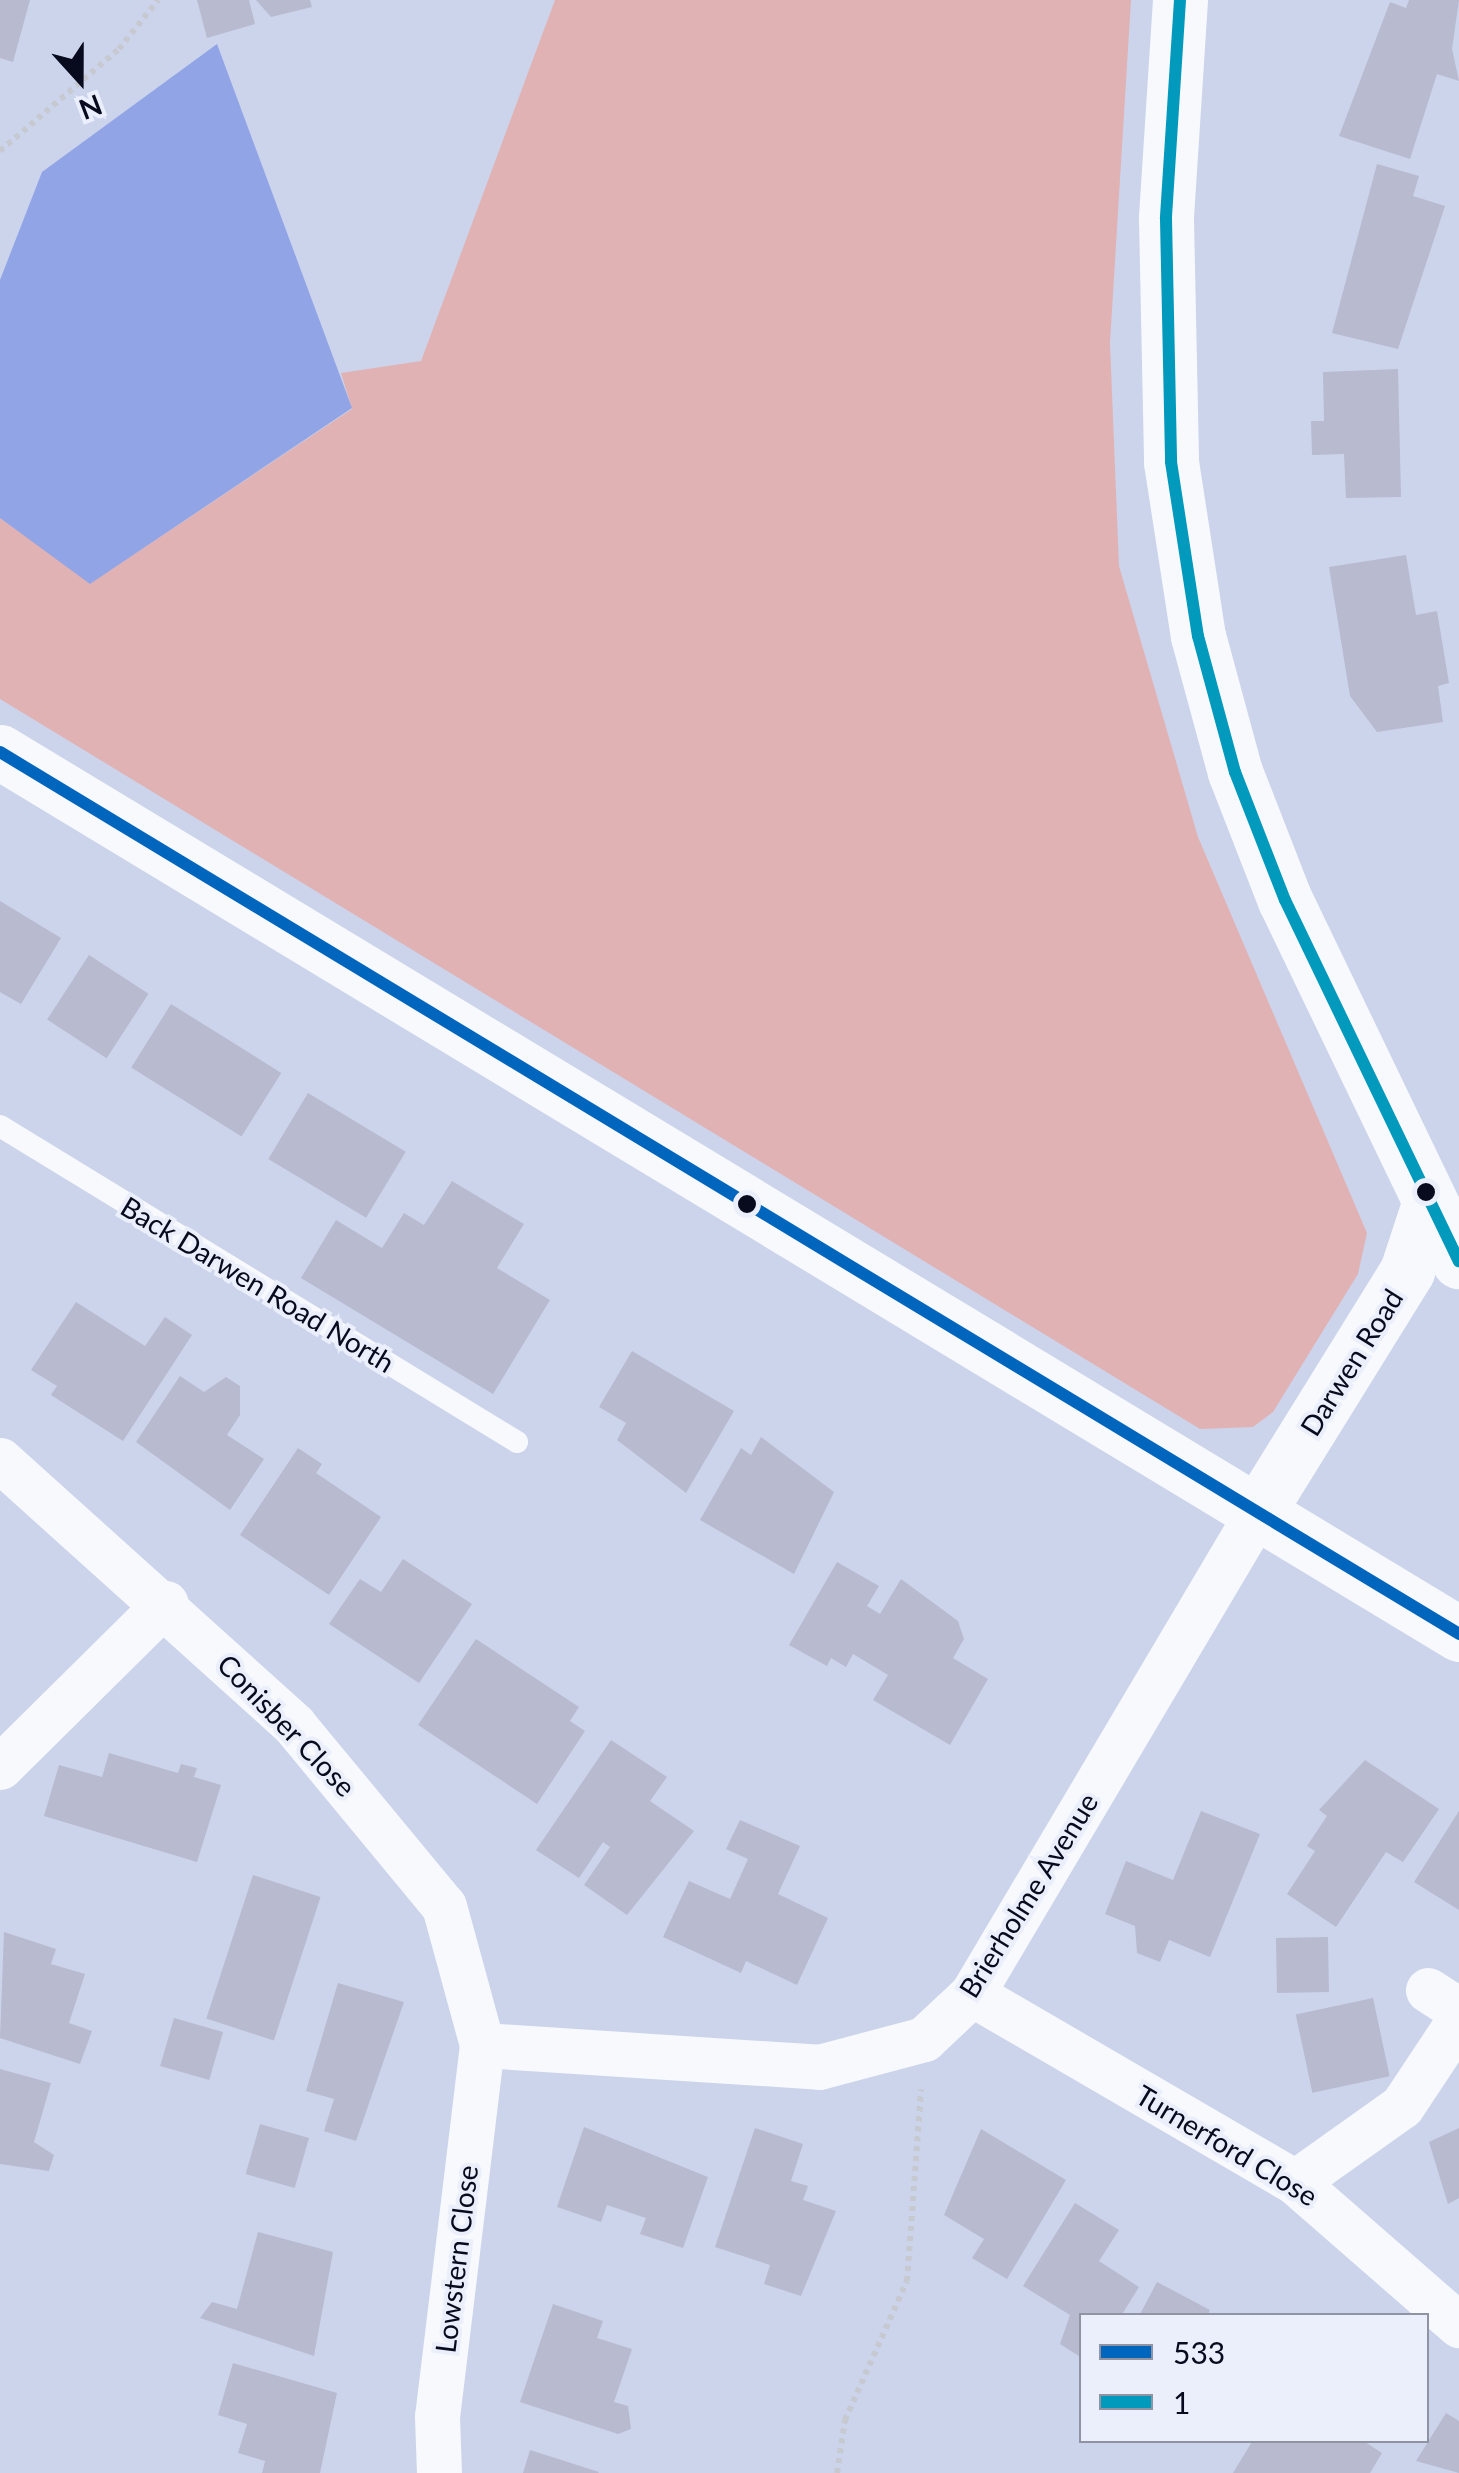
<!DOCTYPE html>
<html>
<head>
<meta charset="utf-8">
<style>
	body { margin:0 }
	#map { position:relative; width:1459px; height:2473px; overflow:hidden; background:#ccd4ec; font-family:Lato,sans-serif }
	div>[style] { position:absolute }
	.green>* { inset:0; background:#e1b2b3 }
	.water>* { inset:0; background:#91a4e6 }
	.building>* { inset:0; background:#b8bacf; transform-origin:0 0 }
	.path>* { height:6px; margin-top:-3px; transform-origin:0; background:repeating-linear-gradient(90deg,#c7c9d1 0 5px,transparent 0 10px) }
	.lane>* { height:22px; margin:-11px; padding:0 11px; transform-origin:11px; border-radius:11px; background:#f7f9fc }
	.street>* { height:45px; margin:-22.5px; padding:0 22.5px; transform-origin:22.5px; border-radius:22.5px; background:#f7f9fc }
	.secondary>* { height:55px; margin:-27.5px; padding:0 27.5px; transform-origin:27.5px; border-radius:27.5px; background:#f7f9fc }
	.highway>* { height:55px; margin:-27.5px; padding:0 27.5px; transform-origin:27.5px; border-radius:27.5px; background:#f7f9fc }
	.bus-1>* { height:12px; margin:-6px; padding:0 6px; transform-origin:6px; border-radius:6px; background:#0065bd }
	.bus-2>* { height:12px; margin:-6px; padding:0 6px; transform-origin:6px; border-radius:6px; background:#0199bc }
	.dots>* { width:28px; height:28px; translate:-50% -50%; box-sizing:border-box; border:5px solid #ebeffb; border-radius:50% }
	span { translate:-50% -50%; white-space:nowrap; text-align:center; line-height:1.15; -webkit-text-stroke:8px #ebeffb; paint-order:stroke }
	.street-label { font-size:28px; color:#070b1d }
	.legend { position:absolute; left:1079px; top:2313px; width:350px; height:130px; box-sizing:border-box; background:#ebeffb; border:2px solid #9094a2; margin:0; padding:12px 18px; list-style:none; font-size:30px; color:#070b1d }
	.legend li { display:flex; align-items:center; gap:20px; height:50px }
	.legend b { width:50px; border:2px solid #9094a2 }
	.north { position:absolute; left:30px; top:30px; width:100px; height:100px; -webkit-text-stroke:8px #ebeffb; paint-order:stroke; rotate:159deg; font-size:28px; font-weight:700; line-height:40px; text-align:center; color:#070b1d }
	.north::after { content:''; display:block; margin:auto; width:35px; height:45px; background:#070b1d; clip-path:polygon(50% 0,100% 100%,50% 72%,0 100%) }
</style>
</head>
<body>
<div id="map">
	<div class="green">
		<i style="clip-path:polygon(555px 0,1131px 0,1110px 343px,1119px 566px,1198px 837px,1367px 1233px,1358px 1274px,1273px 1412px,1253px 1427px,1200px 1429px,0 699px,0 518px,91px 583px,352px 409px,341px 373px,421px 361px)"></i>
	</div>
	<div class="water">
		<i style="clip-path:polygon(217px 44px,352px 408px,90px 584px,0 518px,0 280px,42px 172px)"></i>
	</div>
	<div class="building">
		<i style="clip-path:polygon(0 0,30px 0,13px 62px,0 58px)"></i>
		<i style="clip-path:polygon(197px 0,249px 0,255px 24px,207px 38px)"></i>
		<i style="clip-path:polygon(256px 0,310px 0,312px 7px,271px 17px)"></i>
		<i style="clip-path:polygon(1409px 0,1459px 0,1452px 49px,1459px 81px,1437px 74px,1410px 159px,1339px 136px,1390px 2px,1406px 8px)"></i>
		<i style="clip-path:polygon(1377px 164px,1419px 176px,1413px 196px,1445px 206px,1398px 349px,1332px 333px)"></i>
		<i style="clip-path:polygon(1398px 369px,1401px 497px,1346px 498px,1344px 454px,1312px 455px,1311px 421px,1324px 421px,1323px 372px)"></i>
		<i style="clip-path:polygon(1406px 555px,1416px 615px,1437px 611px,1449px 683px,1438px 686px,1443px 722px,1377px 732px,1350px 696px,1329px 567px)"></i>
		<i style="clip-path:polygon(0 901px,61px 938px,21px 1004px,0 992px)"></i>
		<i style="left:89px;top:955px;width:71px;height:77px;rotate:33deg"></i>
		<i style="left:171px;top:1004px;width:130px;height:75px;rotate:32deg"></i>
		<i style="left:308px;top:1093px;width:114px;height:77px;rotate:31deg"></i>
		<i style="clip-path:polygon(452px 1181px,524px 1224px,497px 1268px,550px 1300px,493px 1394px,301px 1278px,336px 1220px,382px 1248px,404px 1213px,424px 1225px)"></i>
		<i style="clip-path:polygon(76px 1302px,145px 1346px,165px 1317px,192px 1335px,123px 1441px,51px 1395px,57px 1386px,31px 1370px)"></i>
		<i style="clip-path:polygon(632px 1351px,734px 1411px,686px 1493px,617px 1440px,626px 1423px,599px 1407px)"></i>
		<i style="clip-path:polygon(180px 1376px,204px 1392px,226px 1377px,240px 1386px,240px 1415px,227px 1435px,264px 1459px,230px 1510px,136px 1442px)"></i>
		<i style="clip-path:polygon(761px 1437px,834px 1492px,794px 1574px,700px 1520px,741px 1448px,751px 1455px)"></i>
		<i style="clip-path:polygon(298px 1448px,322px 1464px,316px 1473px,381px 1517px,329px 1595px,240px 1535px)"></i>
		<i style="clip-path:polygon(403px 1559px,472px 1604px,419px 1683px,329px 1624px,360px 1579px,381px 1592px)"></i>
		<i style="clip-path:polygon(837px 1562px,879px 1586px,867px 1606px,880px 1614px,901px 1579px,958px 1621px,964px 1639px,953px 1658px,988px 1679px,950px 1745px,873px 1700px,888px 1675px,853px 1654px,846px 1667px,831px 1658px,827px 1666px,789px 1645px)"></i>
		<i style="clip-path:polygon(476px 1639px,579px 1707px,570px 1721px,585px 1731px,537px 1804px,418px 1725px)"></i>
		<i style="clip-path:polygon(611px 1740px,667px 1777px,650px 1801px,694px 1831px,627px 1915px,584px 1885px,610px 1847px,603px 1842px,579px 1878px,536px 1850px)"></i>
		<i style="clip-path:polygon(109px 1753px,178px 1773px,181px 1764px,197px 1768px,194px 1777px,221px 1785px,197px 1862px,44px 1816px,59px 1765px,102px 1777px)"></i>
		<i style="clip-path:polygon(1365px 1760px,1439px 1809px,1403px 1862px,1386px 1852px,1336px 1927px,1287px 1894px,1315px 1851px,1307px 1846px,1327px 1816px,1319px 1810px)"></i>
		<i style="clip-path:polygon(1201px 1811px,1260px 1834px,1210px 1957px,1169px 1940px,1160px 1962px,1137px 1953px,1135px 1926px,1105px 1914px,1126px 1861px,1173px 1880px)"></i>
		<i style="clip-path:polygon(1459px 1811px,1459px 1910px,1414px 1882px)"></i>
		<i style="clip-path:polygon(740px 1820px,800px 1846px,778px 1894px,828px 1918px,797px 1985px,746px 1961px,741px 1973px,663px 1937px,689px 1881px,730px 1899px,748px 1859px,726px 1849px)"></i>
		<i style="left:253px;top:1875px;width:71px;height:151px;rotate:18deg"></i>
		<i style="clip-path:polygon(4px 1932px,56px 1949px,51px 1964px,85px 1974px,69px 2023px,92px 2031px,80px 2064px,0 2038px)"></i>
		<i style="left:1328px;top:1937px;width:55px;height:52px;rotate:89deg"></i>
		<i style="clip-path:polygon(338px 1983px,404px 2002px,356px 2141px,324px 2131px,334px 2099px,306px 2091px)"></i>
		<i style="left:1373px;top:1998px;width:80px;height:79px;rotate:78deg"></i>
		<i style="left:174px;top:2018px;width:51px;height:50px;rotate:16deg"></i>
		<i style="clip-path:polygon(0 2069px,51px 2083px,34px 2142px,54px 2155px,49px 2171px,0 2164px)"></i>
		<i style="left:260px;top:2124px;width:51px;height:52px;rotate:16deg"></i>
		<i style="clip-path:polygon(584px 2127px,708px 2177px,683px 2248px,640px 2234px,646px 2218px,607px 2205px,601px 2222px,557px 2207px)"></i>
		<i style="clip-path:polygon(755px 2128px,803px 2144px,791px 2181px,808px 2186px,803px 2200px,836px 2211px,801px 2296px,764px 2284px,770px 2265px,715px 2247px)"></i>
		<i style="clip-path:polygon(1459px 2128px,1459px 2198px,1448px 2204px,1429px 2142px)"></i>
		<i style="clip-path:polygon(981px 2129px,1066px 2180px,1007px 2279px,972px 2258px,984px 2239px,944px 2215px)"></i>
		<i style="clip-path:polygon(1075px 2203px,1119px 2230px,1099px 2261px,1139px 2287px,1121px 2316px,1082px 2316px,1082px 2358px,1060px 2344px,1070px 2315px,1023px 2286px)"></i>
		<i style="clip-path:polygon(258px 2232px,333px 2252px,314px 2356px,200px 2318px,212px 2302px,237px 2309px)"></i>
		<i style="clip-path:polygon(1157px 2282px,1210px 2310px,1207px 2316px,1139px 2316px)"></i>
		<i style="clip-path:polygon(553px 2304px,603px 2321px,597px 2338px,632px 2349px,614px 2402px,628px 2406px,631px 2429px,618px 2434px,520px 2402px)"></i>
		<i style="clip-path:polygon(233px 2363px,337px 2393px,320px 2473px,262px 2473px,265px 2461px,238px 2453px,247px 2424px,218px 2415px)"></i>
		<i style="clip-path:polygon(1446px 2413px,1459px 2421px,1459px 2473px,1416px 2461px)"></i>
		<i style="clip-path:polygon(1253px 2440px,1362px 2440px,1382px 2453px,1370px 2473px,1233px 2473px)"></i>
		<i style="clip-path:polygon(530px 2450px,599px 2472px,598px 2473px,523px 2473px)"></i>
	</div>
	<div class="path">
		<i style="left:0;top:151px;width:157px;rotate:-40.6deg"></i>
		<i style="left:119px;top:49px;width:63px;rotate:-51.5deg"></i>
		<i style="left:837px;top:2473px;width:54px;rotate:-81.4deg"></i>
		<i style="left:845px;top:2420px;width:152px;rotate:-66deg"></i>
		<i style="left:907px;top:2281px;width:192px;rotate:-85.8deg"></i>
	</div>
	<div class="lane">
		<i style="left:0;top:1126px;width:606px;rotate:31.43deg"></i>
	</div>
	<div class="street">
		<i style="left:0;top:1460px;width:396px;rotate:42deg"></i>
		<i style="left:294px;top:1725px;width:235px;rotate:50.4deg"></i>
		<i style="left:444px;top:1906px;width:144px;rotate:74.7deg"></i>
		<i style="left:482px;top:2045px;width:374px;rotate:96.9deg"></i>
		<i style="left:437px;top:2416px;width:57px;rotate:88deg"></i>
		<i style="left:0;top:1767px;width:233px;rotate:-44.7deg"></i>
		<i style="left:1428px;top:1990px;width:37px;rotate:33deg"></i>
		<i style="left:972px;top:1994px;width:374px;rotate:30.2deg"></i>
		<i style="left:1295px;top:2182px;width:218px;rotate:41.1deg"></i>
		<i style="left:482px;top:2045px;width:338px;rotate:3.7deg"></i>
		<i style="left:819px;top:2067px;width:109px;rotate:-14.9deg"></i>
		<i style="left:924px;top:2039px;width:66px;rotate:-43.2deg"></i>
		<i style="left:972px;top:1994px;width:559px;rotate:-59.35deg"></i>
		<i style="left:1295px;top:2182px;width:131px;rotate:-35.4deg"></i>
		<i style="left:1402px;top:2106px;width:103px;rotate:-56.5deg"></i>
	</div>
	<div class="secondary">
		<i style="left:0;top:752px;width:1705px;rotate:31.15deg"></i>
		<i style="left:1257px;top:1513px;width:285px;rotate:-58.2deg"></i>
		<i style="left:1407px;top:1271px;width:71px;rotate:-71.8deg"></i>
	</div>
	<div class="highway">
		<i style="left:1180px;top:0;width:219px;rotate:93.7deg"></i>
		<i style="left:1166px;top:219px;width:243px;rotate:88.8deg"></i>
		<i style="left:1171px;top:462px;width:176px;rotate:81.2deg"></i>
		<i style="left:1198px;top:636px;width:141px;rotate:74.8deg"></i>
		<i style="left:1235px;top:772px;width:137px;rotate:68.7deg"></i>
		<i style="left:1285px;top:900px;width:401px;rotate:64.3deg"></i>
	</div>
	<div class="bus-1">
		<i style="left:0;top:752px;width:1705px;rotate:31.15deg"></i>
	</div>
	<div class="bus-2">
		<i style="left:1180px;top:0;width:219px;rotate:93.7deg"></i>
		<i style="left:1166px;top:219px;width:243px;rotate:88.8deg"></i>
		<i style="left:1171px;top:462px;width:176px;rotate:81.2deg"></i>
		<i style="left:1198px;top:636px;width:141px;rotate:74.8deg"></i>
		<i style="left:1235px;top:772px;width:137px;rotate:68.7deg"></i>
		<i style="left:1285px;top:900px;width:401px;rotate:64.3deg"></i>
	</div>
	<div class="dots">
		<i style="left:1426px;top:1192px;background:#070b1d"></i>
		<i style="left:747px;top:1204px;background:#070b1d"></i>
	</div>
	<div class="street-label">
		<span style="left:258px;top:1284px;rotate:31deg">Back Darwen Road North</span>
		<span style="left:1351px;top:1362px;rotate:-58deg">Darwen Road</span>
		<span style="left:287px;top:1725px;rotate:46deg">Conisber Close</span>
		<span style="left:1028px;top:1895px;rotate:-58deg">Brierholme Avenue</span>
		<span style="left:1227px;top:2145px;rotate:31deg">Turnerford Close</span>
		<span style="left:456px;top:2259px;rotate:-83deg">Lowstern Close</span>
	</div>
	<ul class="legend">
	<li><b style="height:12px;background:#0065bd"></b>533</li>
	<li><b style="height:12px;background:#0199bc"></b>1</li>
	</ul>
	<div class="north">N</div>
</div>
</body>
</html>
